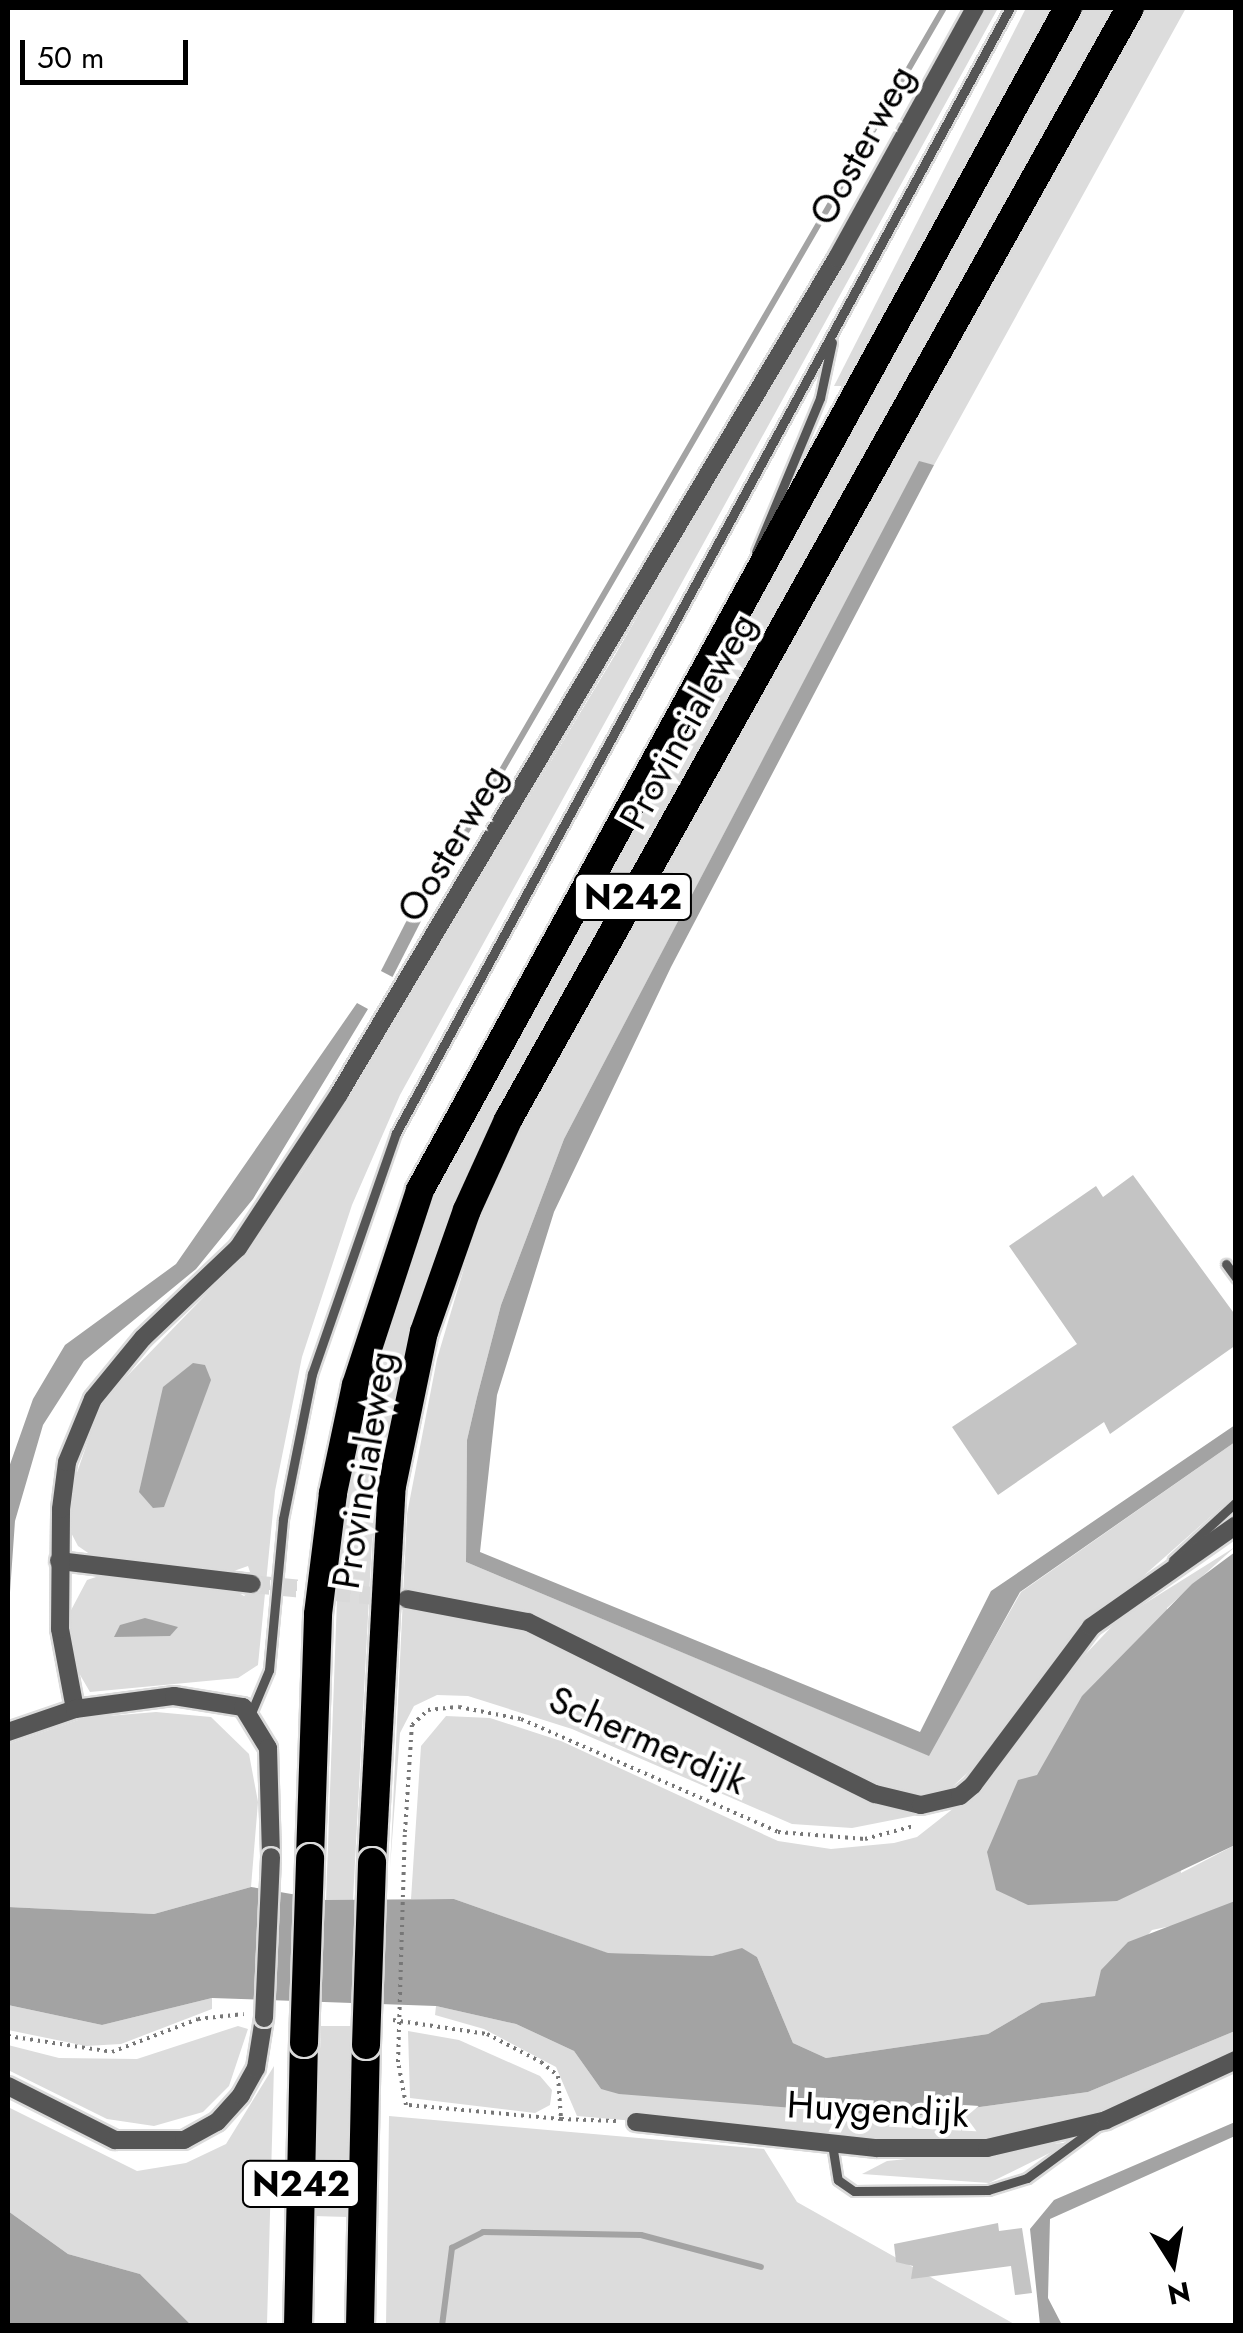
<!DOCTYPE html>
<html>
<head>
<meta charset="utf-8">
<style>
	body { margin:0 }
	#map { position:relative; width:1243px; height:2333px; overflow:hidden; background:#fff; font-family:Jost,sans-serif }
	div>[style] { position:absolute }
	.green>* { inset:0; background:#dcdcdc }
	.water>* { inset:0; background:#a3a3a3; transform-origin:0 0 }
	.stream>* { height:6px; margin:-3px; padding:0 3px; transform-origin:3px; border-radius:3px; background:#a3a3a3 }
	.building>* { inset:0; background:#c4c4c4 }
	.minor-tunnel>* { height:18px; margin-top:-9px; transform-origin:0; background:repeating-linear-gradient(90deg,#d9d9d9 0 18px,transparent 0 27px) }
	.path>* { height:4px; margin-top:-2px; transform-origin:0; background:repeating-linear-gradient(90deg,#777 0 2.5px,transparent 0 7.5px) }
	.roads { filter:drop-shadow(2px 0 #dbdbdb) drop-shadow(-2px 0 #dbdbdb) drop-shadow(0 2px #dbdbdb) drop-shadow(0 -2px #dbdbdb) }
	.service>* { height:9px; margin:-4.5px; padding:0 4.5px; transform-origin:4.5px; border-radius:4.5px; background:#555 }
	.minor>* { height:18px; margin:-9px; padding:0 9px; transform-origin:9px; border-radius:9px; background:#555 }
	.trunk>* { height:28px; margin:-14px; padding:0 14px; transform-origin:14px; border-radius:14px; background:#000 }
	.path-bridge>* { height:4px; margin-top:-2px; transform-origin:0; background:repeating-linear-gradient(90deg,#777 0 2.5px,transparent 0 7.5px) }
	.bridges { filter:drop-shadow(2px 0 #dbdbdb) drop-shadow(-2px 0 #dbdbdb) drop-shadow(0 2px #dbdbdb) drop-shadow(0 -2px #dbdbdb) }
	.minor-bridge>* { height:18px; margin:-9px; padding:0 9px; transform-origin:9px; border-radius:9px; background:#555 }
	.trunk-bridge>* { height:28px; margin:-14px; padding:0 14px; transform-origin:14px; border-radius:14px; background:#000 }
	span { translate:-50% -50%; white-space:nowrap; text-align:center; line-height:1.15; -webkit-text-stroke:8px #fff; paint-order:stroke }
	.shield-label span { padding:2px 8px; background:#fff; border:2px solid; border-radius:8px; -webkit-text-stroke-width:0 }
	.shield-label { font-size:35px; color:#000; font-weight:700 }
	.street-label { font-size:38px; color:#000 }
	.frame { position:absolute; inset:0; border:10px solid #000; pointer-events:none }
	.north { position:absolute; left:1123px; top:2213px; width:100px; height:100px; -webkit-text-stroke:8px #fff; paint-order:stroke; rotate:169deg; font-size:28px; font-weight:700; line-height:40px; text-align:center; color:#000 }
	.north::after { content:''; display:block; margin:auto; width:35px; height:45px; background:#000; clip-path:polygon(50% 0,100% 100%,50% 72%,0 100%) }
	.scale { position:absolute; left:20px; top:40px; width:168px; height:45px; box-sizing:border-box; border:5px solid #000; border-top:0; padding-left:12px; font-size:30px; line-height:35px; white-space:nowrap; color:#000; -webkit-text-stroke:8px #fff; paint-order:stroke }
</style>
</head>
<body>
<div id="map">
	<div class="green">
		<i style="clip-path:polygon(987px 8px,998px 8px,400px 1095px,352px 1205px,302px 1357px,275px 1491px,258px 1665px,238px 1678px,90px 1692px,76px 1668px,69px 1614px,87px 1580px,102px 1575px,229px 1587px,244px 1596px,255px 1587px,248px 1566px,231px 1572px,94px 1557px,78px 1546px,68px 1527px,71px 1490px,101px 1403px,250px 1249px,310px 1160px,615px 655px)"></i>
		<i style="clip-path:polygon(1026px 8px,1053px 8px,843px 386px,834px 386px)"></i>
		<i style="clip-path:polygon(1081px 8px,1118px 8px,577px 970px,390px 1431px,372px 1541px,353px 1900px,326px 1900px,339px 1544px,360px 1414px,430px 1198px)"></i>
		<i style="clip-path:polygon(1145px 8px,1186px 8px,934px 465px,919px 462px,564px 1139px,501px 1305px,477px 1397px,467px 1440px,466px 1562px,928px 1755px,1021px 1592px,1235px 1442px,1235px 1495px,1071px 1640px,1004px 1739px,923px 1814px,852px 1828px,792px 1824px,572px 1729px,468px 1696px,437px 1695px,414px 1706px,400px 1733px,390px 1868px,407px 1514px,437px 1359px,484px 1201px,557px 1051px)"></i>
		<i style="clip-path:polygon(1235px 1547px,1167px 1608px,1181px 1873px,1235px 1845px,1235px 1901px,1200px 1920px,1152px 1930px,1095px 1996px,1041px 2003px,988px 2034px,826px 2058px,793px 2043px,757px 1957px,742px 1949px,712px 1956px,607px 1953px,454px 1899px,411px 1899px,421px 1746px,446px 1716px,490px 1718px,561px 1741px,778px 1841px,831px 1849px,894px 1843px,917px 1837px,987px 1782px,1063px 1678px,1117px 1621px)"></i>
		<i style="clip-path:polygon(156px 1712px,211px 1717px,249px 1754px,258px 1802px,251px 1887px,154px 1914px,8px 1907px,8px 1744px,84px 1718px)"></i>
		<i style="clip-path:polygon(212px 1998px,212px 2009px,121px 2044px,86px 2046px,8px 2030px,8px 2005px,102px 2025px)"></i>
		<i style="clip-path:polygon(436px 2006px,516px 2024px,574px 2051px,601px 2089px,907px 2117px,1088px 2092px,1235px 2031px,1236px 2052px,1085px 2118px,989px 2140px,899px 2144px,577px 2116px,556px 2067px,484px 2029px,435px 2015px)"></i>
		<i style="clip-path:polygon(238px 2026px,248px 2029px,229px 2086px,203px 2112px,154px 2126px,107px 2119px,8px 2070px,8px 2045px,59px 2058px,137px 2059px)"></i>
		<i style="clip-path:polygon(321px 2026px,351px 2026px,348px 2217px,313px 2216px)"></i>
		<i style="clip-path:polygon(408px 2031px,459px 2040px,540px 2076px,552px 2090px,550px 2105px,535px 2113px,410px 2098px)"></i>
		<i style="clip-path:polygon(274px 2066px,267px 2325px,191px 2325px,140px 2274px,68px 2254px,8px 2211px,8px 2107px,137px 2171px,186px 2163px,226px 2144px)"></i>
		<i style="clip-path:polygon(389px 2116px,764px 2149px,797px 2202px,1016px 2325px,386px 2326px)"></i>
		<i style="clip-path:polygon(1072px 2142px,989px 2183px,862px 2174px,887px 2161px)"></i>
	</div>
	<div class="water">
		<i style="clip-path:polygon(919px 461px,934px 465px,671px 967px,554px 1212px,497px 1395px,480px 1552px,920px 1732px,991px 1591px,1235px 1425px,1235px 1442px,1020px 1592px,929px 1756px,466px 1562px,467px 1440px,477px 1397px,501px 1305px,564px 1139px)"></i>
		<i style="left:410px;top:914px;width:13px;height:64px;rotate:27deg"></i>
		<i style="clip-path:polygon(357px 1003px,368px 1009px,253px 1199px,196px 1269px,84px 1361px,43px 1425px,15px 1521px,8px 1621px,8px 1470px,33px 1399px,65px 1345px,176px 1264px)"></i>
		<i style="clip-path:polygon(193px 1363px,205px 1365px,211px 1380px,164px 1507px,153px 1508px,139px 1492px,163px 1387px)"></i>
		<i style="clip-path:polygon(1235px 1552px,1235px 1845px,1117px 1901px,1028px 1905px,996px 1890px,987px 1852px,1018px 1780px,1037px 1775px,1082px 1696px,1192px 1584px)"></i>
		<i style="clip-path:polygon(145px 1618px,178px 1627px,170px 1636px,114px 1637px,120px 1625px)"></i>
		<i style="clip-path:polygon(251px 1887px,326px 1900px,454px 1899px,608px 1953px,712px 1956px,742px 1948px,757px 1957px,793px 2043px,826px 2058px,988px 2034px,1041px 2003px,1095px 1996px,1101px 1970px,1128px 1942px,1235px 1901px,1235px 2031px,1088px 2092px,907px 2117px,619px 2094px,601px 2089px,574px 2051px,516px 2024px,436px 2006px,212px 1998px,102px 2025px,8px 2005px,8px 1907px,154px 1914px)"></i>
		<i style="clip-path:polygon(1235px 2122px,1235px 2136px,1050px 2219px,1048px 2298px,1062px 2325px,1040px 2325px,1030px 2229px,1054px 2200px)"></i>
		<i style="clip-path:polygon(8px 2211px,68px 2254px,140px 2274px,191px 2325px,8px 2325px)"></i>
	</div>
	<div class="stream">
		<i style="left:440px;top:877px;width:1005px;rotate:-59.89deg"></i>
		<i style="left:442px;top:2326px;width:79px;rotate:-82.7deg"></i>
		<i style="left:452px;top:2248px;width:35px;rotate:-27deg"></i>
		<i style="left:483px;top:2232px;width:158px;rotate:1.1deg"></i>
		<i style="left:641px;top:2235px;width:124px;rotate:14.9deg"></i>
	</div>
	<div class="building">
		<i style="clip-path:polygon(1133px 1175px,1236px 1316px,1236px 1345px,1110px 1434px,1104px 1422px,998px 1495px,952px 1427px,1077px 1344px,1009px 1246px,1096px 1186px,1103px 1197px)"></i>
		<i style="clip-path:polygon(998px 2223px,999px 2231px,1022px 2228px,1032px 2293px,1015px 2295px,1011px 2266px,911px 2279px,913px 2266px,896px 2262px,894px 2244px)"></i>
	</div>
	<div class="minor-tunnel">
		<i style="left:252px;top:1584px;width:145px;rotate:5.6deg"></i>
	</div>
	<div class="path">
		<i style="left:405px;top:1832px;width:107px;rotate:-86.3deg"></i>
		<i style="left:412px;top:1725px;width:22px;rotate:-43deg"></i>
		<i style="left:428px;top:1710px;width:31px;rotate:-6deg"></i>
		<i style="left:459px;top:1707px;width:63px;rotate:11deg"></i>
		<i style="left:521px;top:1719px;width:281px;rotate:23.7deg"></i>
		<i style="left:778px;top:1832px;width:87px;rotate:4.6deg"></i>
		<i style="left:865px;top:1839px;width:51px;rotate:-14.9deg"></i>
		<i style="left:393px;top:2020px;width:95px;rotate:8.5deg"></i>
		<i style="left:487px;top:2034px;width:61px;rotate:27.4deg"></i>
		<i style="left:541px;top:2062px;width:22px;rotate:39deg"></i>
		<i style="left:558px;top:2076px;width:43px;rotate:86deg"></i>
		<i style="left:561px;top:2119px;width:156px;rotate:-174.8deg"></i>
		<i style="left:406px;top:2105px;width:44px;rotate:-100.5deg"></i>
		<i style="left:8px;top:2036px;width:105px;rotate:8.7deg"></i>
		<i style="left:112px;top:2052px;width:92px;rotate:-21deg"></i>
		<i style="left:198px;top:2019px;width:46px;rotate:-6.2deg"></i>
		<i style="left:561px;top:2119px;width:55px;rotate:2.1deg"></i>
	</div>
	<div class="roads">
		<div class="service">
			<i style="left:756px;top:552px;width:167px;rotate:-67.4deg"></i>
			<i style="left:820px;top:398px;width:57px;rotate:-77.9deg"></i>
			<i style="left:1226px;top:1264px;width:17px;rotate:54deg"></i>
			<i style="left:1173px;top:1560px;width:86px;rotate:-42.6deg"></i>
			<i style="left:251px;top:1713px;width:47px;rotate:-67.3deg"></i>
			<i style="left:269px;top:1670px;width:152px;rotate:-84.7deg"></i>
			<i style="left:283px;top:1519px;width:148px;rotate:-78.7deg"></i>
			<i style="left:312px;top:1374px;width:255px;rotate:-70.8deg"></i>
			<i style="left:396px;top:1133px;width:1282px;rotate:-61.38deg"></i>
			<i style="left:832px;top:2144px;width:36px;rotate:81deg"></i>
			<i style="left:838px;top:2180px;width:19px;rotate:35deg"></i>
			<i style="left:854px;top:2191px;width:134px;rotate:-0.4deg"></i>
			<i style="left:988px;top:2190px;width:41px;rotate:-17.1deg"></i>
			<i style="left:1027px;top:2178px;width:93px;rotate:-36.3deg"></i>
		</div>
		<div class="minor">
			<i style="left:59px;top:1561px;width:194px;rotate:6.8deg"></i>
			<i style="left:407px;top:1599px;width:123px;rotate:10.8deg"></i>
			<i style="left:528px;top:1622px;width:387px;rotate:26.4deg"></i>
			<i style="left:875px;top:1794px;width:47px;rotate:13.4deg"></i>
			<i style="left:921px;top:1805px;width:40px;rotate:-13deg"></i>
			<i style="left:960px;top:1796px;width:17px;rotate:-40deg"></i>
			<i style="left:973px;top:1785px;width:197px;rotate:-53.2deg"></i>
			<i style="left:1091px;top:1627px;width:177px;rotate:-35.1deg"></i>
			<i style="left:75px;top:1709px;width:81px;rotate:-100.6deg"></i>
			<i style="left:60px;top:1629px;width:120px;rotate:-89.5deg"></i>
			<i style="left:61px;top:1509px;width:47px;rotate:-82.7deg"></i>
			<i style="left:67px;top:1462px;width:68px;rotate:-67.6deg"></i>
			<i style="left:93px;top:1399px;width:79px;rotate:-50.7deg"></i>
			<i style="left:143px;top:1338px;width:131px;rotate:-43.5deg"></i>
			<i style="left:238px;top:1248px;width:184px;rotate:-56.7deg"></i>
			<i style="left:339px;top:1094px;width:973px;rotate:-59.22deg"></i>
			<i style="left:837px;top:258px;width:286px;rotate:-61.1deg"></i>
			<i style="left:8px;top:1732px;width:71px;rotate:-18.9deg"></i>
			<i style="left:75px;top:1709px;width:100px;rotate:-7.5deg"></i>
			<i style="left:174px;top:1696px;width:70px;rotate:9.1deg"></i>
			<i style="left:243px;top:1707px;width:48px;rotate:58.6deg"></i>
			<i style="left:268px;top:1748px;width:109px;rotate:88.4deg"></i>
			<i style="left:8px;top:2086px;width:120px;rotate:26.8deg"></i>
			<i style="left:115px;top:2140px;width:69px"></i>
			<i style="left:184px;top:2140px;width:38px;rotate:-29deg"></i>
			<i style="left:217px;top:2122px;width:36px;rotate:-48deg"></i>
			<i style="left:241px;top:2095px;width:31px;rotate:-61deg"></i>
			<i style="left:256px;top:2068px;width:51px;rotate:-80.9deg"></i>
			<i style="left:636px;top:2122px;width:242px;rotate:6.2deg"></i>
			<i style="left:877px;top:2148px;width:110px"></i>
			<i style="left:987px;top:2148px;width:122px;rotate:-13.2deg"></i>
			<i style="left:1106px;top:2120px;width:143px;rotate:-24.8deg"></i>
		</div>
		<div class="trunk">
			<i style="left:310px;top:1858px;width:244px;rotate:-88.1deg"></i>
			<i style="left:318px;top:1614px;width:122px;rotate:-82.9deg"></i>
			<i style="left:333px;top:1493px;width:110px;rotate:-78deg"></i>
			<i style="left:356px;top:1385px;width:205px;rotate:-71.8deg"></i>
			<i style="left:420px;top:1190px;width:1348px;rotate:-61.27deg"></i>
			<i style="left:372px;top:1862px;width:377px;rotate:-87deg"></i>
			<i style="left:392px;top:1486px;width:157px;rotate:-78.3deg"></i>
			<i style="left:424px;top:1332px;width:129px;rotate:-70.6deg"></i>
			<i style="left:467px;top:1210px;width:99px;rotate:-65.5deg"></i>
			<i style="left:508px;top:1120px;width:1274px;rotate:-60.78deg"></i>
			<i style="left:298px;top:2326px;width:283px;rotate:-88.8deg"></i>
			<i style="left:360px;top:2326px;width:281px;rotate:-88.8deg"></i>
		</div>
	</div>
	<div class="path-bridge">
		<i style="left:398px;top:2062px;width:230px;rotate:-88.3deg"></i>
	</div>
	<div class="bridges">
		<div class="minor-bridge">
			<i style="left:264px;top:2018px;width:161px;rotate:-87.5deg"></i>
		</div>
		<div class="trunk-bridge">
			<i style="left:304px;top:2043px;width:185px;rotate:-88.1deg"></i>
			<i style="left:366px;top:2045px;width:183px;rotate:-88.1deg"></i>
		</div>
	</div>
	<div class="shield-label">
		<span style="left:633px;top:897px">N242</span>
		<span style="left:301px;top:2184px">N242</span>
	</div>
	<div class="street-label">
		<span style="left:862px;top:145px;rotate:-61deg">Oosterweg</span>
		<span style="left:688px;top:721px;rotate:-61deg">Provincialeweg</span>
		<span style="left:452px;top:843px;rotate:-59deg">Oosterweg</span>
		<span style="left:364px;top:1470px;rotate:-81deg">Provincialeweg</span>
		<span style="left:648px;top:1740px;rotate:24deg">Schermerdijk</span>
		<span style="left:878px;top:2109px;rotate:3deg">Huygendijk</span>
	</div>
	<div class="frame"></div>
	<div class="north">N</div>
	<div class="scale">50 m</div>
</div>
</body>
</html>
